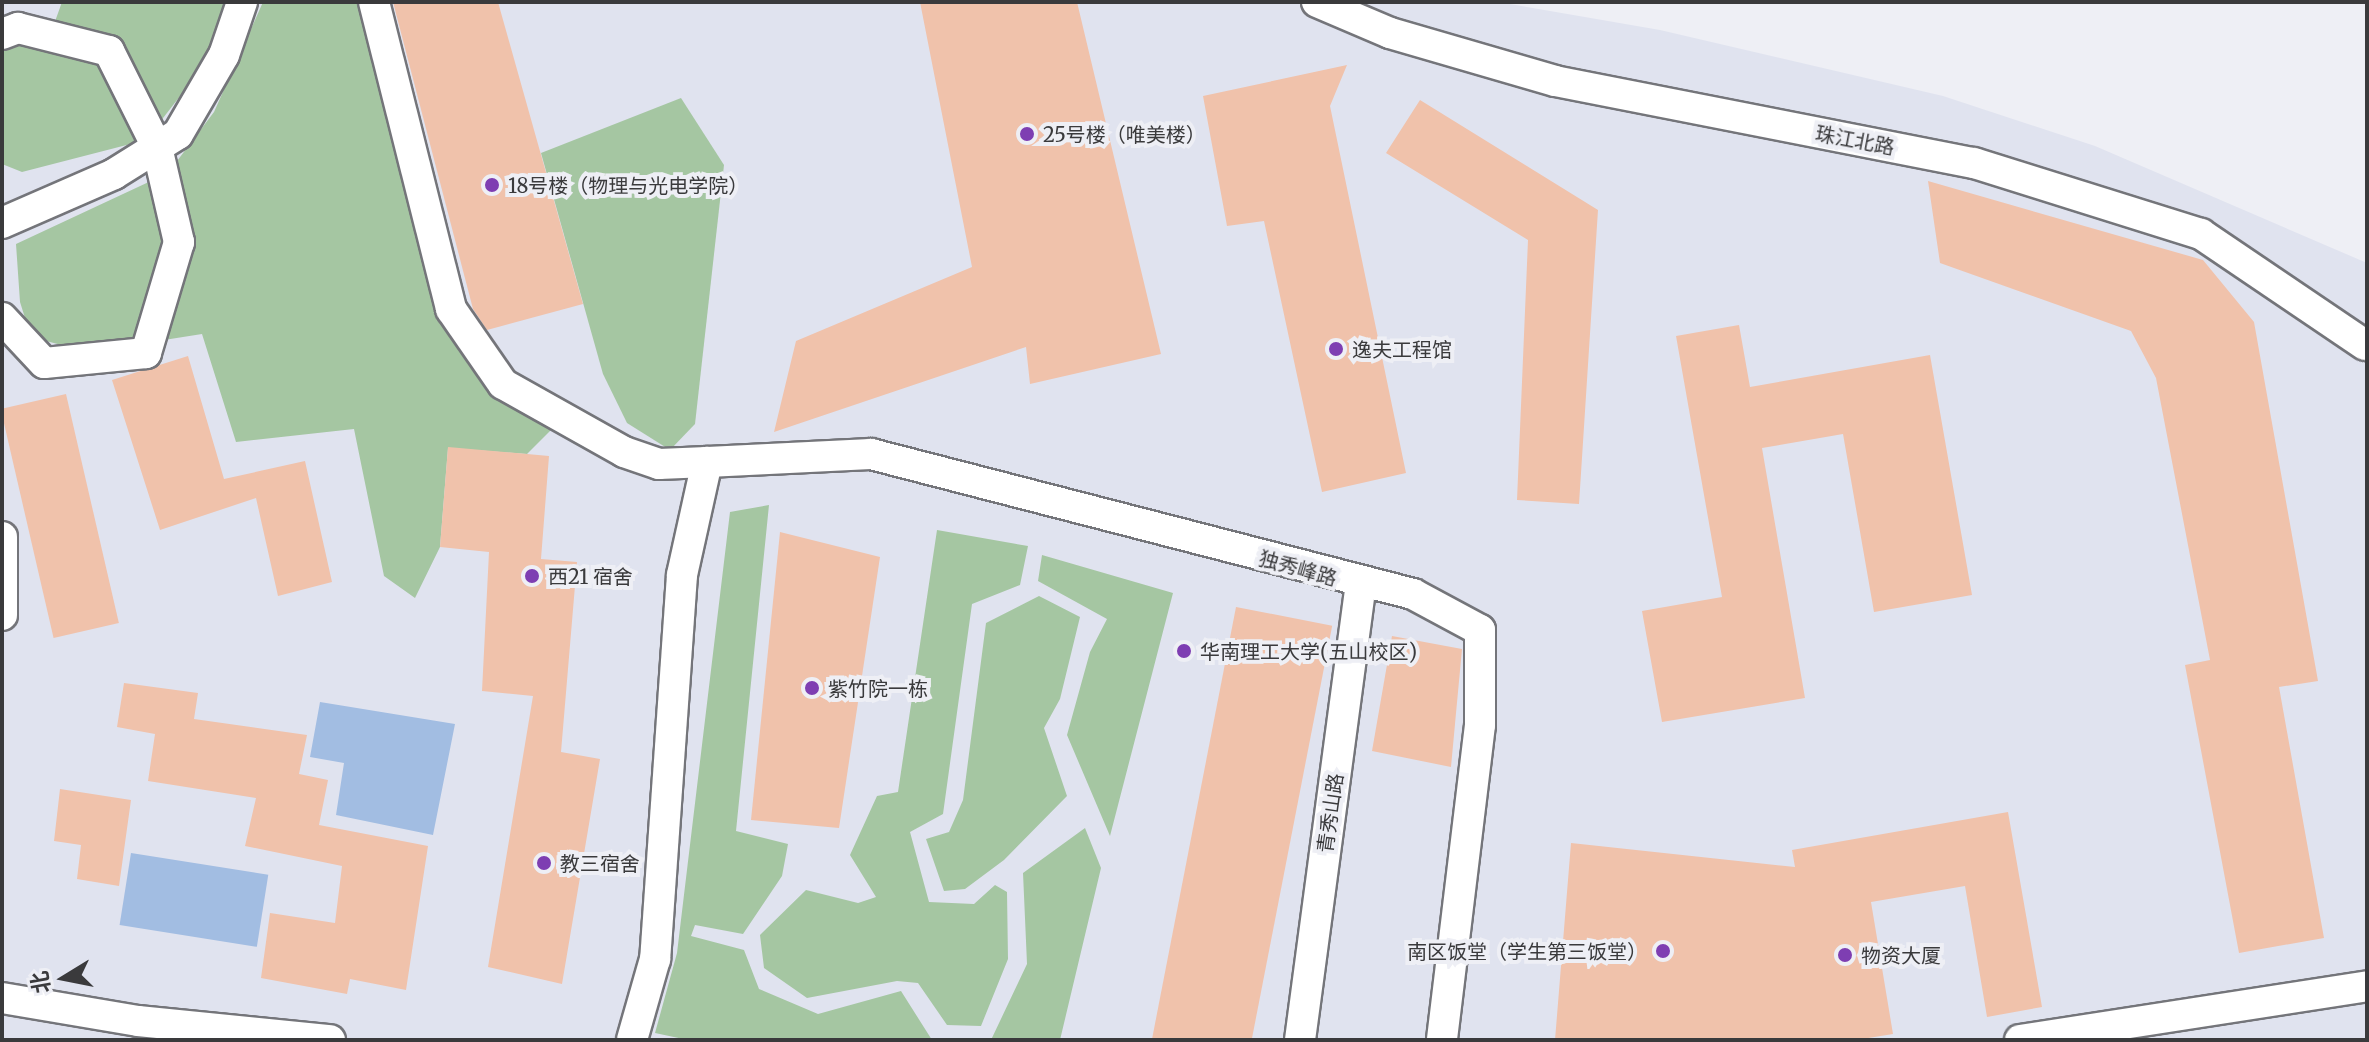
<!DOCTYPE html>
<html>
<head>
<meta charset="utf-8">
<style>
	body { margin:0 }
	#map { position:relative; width:2369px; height:1042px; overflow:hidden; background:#eeeff5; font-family:Merriweather,"Noto Sans SC",serif }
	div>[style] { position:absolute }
	.built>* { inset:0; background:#e0e3ef }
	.forest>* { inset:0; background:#a5c6a2 }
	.water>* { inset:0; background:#a2bde2; transform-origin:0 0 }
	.building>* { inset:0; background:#f0c2ab; transform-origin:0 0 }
	.roads { filter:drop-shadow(2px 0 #74757a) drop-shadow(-2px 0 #74757a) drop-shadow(0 2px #74757a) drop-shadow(0 -2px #74757a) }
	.street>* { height:30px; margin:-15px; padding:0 15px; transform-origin:15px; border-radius:15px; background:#fff }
	.dots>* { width:22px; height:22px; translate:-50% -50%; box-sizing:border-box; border:4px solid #eeeff5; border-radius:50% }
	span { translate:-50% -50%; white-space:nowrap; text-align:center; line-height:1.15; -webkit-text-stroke:8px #eeeff5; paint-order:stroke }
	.poi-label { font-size:20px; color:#3a3a3c }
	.left { translate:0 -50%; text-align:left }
	.right { translate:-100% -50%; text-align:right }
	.street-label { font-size:20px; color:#3a3a3c }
	.frame { position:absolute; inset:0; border:4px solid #3a3a3c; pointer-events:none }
	.north { position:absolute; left:24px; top:938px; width:80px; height:80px; -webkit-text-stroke:6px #eeeff5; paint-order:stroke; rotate:260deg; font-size:22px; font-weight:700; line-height:32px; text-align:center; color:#3a3a3c }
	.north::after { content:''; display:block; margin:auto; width:28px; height:36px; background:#3a3a3c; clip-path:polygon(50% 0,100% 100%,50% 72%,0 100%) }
</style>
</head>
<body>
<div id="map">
	<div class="built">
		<i style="clip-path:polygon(2px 2px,1498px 2px,1660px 30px,1943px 96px,2095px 146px,2367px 263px,2367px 1040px,2px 1040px)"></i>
	</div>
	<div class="forest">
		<i style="clip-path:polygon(62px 2px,229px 2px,198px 73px,146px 140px,22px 172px,2px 164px,2px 44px,53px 27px)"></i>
		<i style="clip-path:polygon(263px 2px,367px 2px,449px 335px,553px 428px,527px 454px,448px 448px,440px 547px,415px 598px,384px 576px,354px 429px,236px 442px,202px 334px,88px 352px,31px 337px,20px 302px,16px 244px,168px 173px,214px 112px)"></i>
		<i style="clip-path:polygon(681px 98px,724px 165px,695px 424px,670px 450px,627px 423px,603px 374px,541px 153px)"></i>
		<i style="clip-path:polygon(769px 505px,736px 831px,788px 844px,782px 876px,743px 934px,695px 925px,691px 936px,744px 950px,759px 989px,818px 1014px,901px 991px,932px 1040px,688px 1040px,655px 1033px,677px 953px,730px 512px)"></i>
		<i style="clip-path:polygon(937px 530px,1028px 546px,1020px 585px,972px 604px,943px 814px,910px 832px,929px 902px,974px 904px,995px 885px,1007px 892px,1008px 959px,981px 1026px,947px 1025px,918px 983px,897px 981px,807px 998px,764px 968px,760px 935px,806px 890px,858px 903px,876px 897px,850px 855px,877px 796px,898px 792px)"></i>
		<i style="clip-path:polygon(1042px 555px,1173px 593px,1110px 836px,1067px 735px,1090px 652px,1107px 619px,1038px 581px)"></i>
		<i style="clip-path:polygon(1039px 596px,1080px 617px,1060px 699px,1044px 728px,1067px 796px,1004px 860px,965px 889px,944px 891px,926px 839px,949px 832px,963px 800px,986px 623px)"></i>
		<i style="clip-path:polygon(1085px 828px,1101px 868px,1060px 1040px,991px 1040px,1027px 964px,1023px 873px)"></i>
	</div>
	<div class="water">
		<i style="clip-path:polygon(320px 702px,455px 724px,433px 835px,336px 815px,344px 763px,310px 757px)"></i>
		<i style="left:131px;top:853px;width:139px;height:73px;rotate:9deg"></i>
	</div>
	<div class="building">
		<i style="clip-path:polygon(393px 2px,498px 2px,583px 304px,487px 330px,473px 309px)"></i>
		<i style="clip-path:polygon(920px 2px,1077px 2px,1161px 354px,1030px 384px,1026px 347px,774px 432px,796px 341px,972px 267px)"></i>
		<i style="clip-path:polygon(1347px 65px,1330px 106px,1406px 473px,1322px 492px,1264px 221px,1227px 226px,1203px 96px)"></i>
		<i style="clip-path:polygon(1420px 100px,1598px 210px,1579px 504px,1517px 500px,1528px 240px,1386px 153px)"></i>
		<i style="clip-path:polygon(1928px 181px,2203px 260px,2254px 322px,2318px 681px,2279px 687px,2324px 938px,2239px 953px,2185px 665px,2210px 660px,2156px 378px,2131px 331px,1940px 263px)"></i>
		<i style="clip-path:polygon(1739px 325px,1750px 387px,1930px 355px,1972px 595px,1874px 612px,1843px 434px,1762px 448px,1805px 698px,1662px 722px,1642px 611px,1722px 597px,1676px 336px)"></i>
		<i style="clip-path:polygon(188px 356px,224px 479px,305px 461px,332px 582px,278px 596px,256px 498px,160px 530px,112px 380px)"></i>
		<i style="left:66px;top:394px;width:235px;height:67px;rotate:77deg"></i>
		<i style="clip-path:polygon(448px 447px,549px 456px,541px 559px,577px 562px,561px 752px,600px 759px,562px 984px,488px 967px,533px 696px,482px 691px,489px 552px,440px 547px)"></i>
		<i style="clip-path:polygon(780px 532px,880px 557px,839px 828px,751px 820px)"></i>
		<i style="left:1236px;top:607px;width:98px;height:440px;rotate:11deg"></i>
		<i style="clip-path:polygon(1392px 636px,1462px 649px,1451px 767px,1372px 751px)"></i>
		<i style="clip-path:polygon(124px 683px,198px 693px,194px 719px,307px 735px,299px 774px,328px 780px,319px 825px,428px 846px,406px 990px,350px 979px,347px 994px,261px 978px,270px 913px,335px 923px,342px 866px,245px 846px,256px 798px,148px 781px,155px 734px,117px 727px)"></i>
		<i style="clip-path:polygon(60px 789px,131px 800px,119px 886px,77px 879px,81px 845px,54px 841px)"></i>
		<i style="clip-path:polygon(2008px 812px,2042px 1007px,1987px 1017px,1965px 886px,1871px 902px,1893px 1034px,1856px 1040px,1555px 1040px,1571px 843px,1795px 867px,1792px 850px)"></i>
	</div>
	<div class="roads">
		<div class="street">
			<i style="left:374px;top:2px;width:317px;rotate:75.9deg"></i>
			<i style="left:451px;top:309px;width:91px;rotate:55.3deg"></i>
			<i style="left:503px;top:384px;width:139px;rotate:29.3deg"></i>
			<i style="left:624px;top:452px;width:37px;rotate:19deg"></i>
			<i style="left:659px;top:464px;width:48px;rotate:-2.4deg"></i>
			<i style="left:707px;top:462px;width:116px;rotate:102.5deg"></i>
			<i style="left:682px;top:575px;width:385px;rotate:94deg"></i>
			<i style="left:655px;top:959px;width:84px;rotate:105.9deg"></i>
			<i style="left:1317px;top:2px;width:79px;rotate:23deg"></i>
			<i style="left:1390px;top:33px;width:172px;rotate:16.2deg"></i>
			<i style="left:1555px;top:81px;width:427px;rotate:11.1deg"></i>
			<i style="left:1974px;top:163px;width:238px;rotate:17.4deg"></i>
			<i style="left:2201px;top:234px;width:198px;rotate:34.1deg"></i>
			<i style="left:2px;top:34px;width:17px;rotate:-21deg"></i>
			<i style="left:18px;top:28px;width:94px;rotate:14.2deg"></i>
			<i style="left:109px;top:51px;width:107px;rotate:63.4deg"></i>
			<i style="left:157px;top:147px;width:98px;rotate:77deg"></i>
			<i style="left:179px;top:242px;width:116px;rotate:106.6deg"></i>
			<i style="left:146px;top:353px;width:102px;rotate:174.4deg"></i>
			<i style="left:44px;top:363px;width:62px;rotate:-133deg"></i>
			<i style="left:2px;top:223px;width:122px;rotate:-23.6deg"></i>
			<i style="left:114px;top:174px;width:75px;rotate:-32deg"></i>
			<i style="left:178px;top:134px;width:91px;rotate:-59.8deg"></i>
			<i style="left:224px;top:55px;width:56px;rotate:-71.2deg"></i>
			<i style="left:707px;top:462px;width:164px;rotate:-2.8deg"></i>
			<i style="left:871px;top:454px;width:560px;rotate:14.48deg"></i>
			<i style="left:1413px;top:594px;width:76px;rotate:28.2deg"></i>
			<i style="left:1480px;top:630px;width:95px;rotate:90deg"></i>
			<i style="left:1480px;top:725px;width:317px;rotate:96.9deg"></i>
			<i style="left:2px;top:537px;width:78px;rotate:90deg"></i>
			<i style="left:2px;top:998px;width:138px;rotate:9.6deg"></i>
			<i style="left:138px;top:1021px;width:193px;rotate:5.7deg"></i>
			<i style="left:1300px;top:1040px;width:459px;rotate:-82.4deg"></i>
			<i style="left:2020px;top:1040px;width:351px;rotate:-8.8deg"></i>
		</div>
	</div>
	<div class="dots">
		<i style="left:1027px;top:134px;background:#7e3eb2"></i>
		<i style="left:492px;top:185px;background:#7e3eb2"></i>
		<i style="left:1336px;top:349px;background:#7e3eb2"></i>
		<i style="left:532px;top:576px;background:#7e3eb2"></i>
		<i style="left:1184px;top:651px;background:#7e3eb2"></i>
		<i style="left:812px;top:688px;background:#7e3eb2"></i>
		<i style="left:544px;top:863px;background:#7e3eb2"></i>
		<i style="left:1663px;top:951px;background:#7e3eb2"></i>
		<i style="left:1845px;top:955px;background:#7e3eb2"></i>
	</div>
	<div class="poi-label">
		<span class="left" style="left:1043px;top:134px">25号楼（唯美楼）</span>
		<span class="left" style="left:508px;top:185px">18号楼（物理与光电学院）</span>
		<span class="left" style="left:1352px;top:349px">逸夫工程馆</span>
		<span class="left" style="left:548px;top:576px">西21 宿舍</span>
		<span class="left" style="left:1200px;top:651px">华南理工大学(五山校区)</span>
		<span class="left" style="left:828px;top:688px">紫竹院一栋</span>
		<span class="left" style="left:560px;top:863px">教三宿舍</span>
		<span class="right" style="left:1647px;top:951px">南区饭堂（学生第三饭堂）</span>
		<span class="left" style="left:1861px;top:955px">物资大厦</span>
	</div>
	<div class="street-label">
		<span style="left:1855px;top:140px;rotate:11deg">珠江北路</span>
		<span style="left:1298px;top:568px;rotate:16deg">独秀峰路</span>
		<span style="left:1330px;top:813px;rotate:-82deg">青秀山路</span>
	</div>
	<div class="frame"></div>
	<div class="north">北</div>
</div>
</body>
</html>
